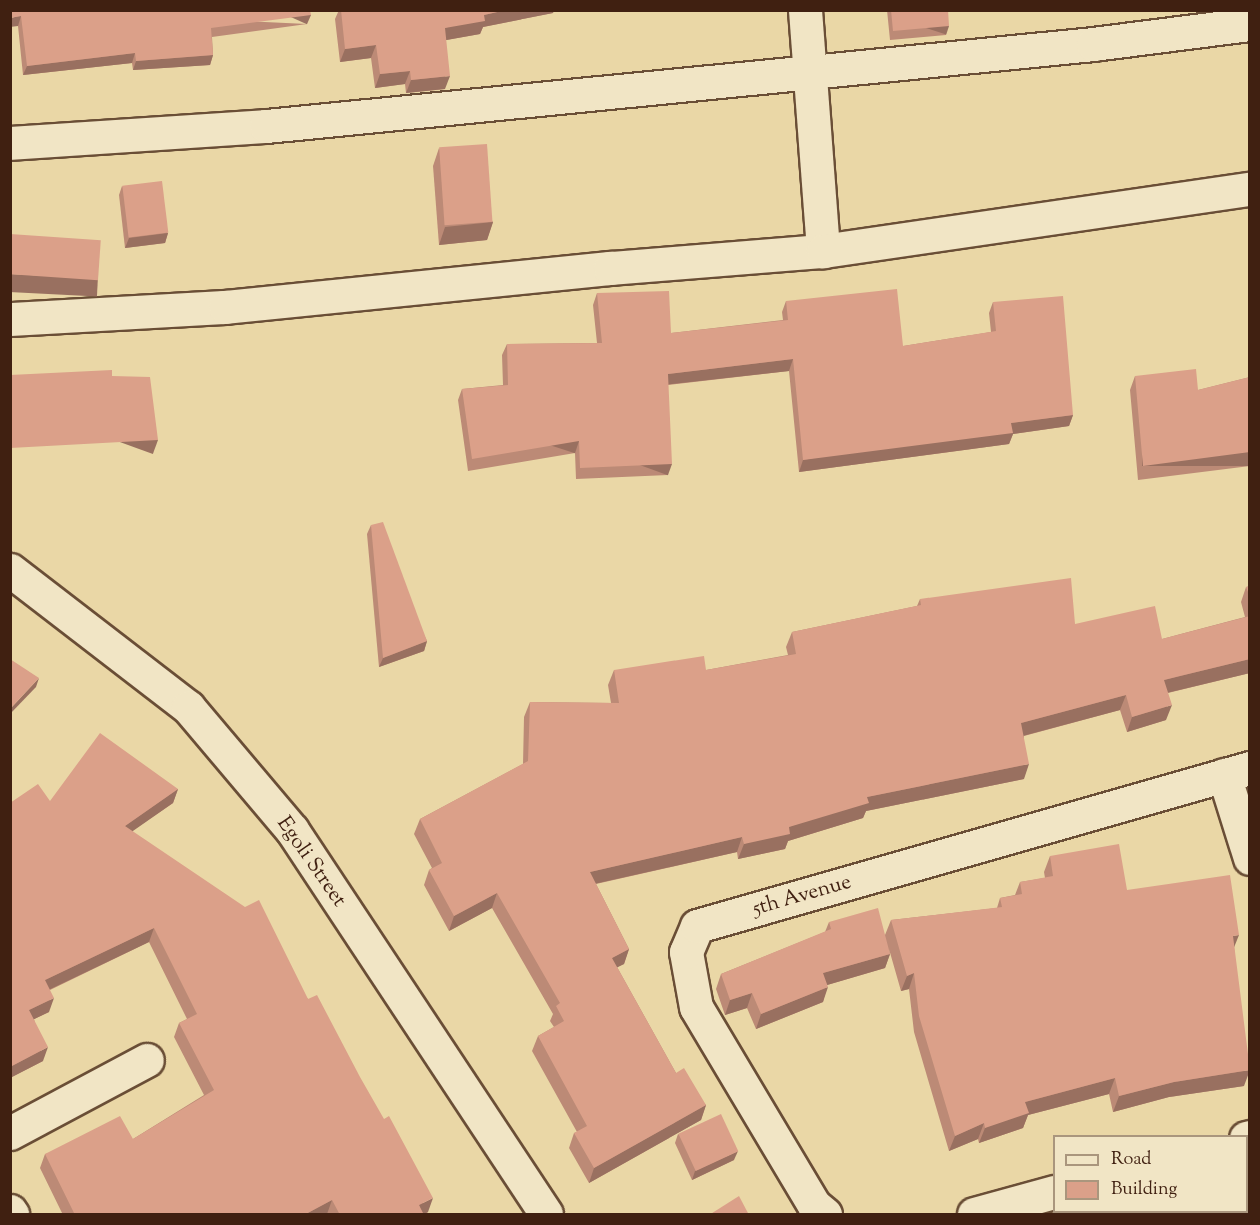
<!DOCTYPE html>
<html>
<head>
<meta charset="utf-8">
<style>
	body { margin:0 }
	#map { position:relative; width:1260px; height:1225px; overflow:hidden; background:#ead7a6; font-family:"Sorts Mill Goudy",serif }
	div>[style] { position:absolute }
	.roads { filter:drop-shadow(2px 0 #6a4e36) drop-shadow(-2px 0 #6a4e36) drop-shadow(0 2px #6a4e36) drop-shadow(0 -2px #6a4e36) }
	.minor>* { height:33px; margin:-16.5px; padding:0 16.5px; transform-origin:16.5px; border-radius:16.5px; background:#f1e5c5 }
	.wall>* { inset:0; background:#bc8a76 }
	.shaded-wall>* { inset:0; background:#997060; transform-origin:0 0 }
	.building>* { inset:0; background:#dba089; transform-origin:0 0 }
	span { translate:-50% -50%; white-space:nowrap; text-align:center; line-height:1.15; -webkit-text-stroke:4.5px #f1e5c5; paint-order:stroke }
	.street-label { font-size:21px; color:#402011 }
	.frame { position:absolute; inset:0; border:12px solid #402011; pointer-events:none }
	.legend { position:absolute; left:1053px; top:1135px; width:195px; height:78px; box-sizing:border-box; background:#f1e5c5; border:2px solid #aa967d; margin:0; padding:8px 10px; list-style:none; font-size:18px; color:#402011 }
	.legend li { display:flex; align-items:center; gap:12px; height:30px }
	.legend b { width:30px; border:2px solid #aa967d }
</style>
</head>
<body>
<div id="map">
	<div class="roads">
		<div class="minor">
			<i style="left:805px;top:10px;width:242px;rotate:85.7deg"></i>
			<i style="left:10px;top:143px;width:257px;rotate:-3.8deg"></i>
			<i style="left:266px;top:126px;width:831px;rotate:-5.66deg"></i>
			<i style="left:1093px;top:44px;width:158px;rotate:-7.3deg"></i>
			<i style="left:10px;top:319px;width:215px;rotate:-3.2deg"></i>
			<i style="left:225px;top:307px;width:387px;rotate:-5.8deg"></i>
			<i style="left:610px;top:268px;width:214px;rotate:-4.6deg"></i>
			<i style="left:823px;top:251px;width:431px;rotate:-8.3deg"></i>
			<i style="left:10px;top:570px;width:225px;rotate:37.6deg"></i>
			<i style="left:188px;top:707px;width:161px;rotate:49.8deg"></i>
			<i style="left:292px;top:830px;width:460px;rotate:56.5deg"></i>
			<i style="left:1224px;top:775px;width:87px;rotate:72.6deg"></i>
			<i style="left:10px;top:1133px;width:155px;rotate:-28.1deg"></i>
			<i style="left:1246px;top:1138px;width:4px;rotate:-14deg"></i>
			<i style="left:10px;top:1211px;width:4px;rotate:56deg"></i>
			<i style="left:825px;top:1214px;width:14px;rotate:-141deg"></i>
			<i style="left:814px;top:1205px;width:230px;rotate:-120.8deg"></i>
			<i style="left:696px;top:1007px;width:56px;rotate:-100.3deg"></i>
			<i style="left:686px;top:952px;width:28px;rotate:-67deg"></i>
			<i style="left:697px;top:926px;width:575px;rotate:-15.95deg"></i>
			<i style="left:974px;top:1214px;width:83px;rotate:-15.4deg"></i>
		</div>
	</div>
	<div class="wall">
		<i style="clip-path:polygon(10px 10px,307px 24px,212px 37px,213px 55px,210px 65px,133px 70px,132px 63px,23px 75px,18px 26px)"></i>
		<i style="clip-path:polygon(339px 10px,554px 10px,553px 13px,483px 27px,480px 34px,446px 40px,445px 89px,406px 93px,405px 84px,375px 88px,371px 58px,340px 62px,335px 19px)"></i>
		<i style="clip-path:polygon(887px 10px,948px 10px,946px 35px,890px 40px)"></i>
		<i style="clip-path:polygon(439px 148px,493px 222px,487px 240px,439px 245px,433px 166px)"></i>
		<i style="clip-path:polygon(122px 186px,168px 233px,165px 243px,125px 248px,119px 195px)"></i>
		<i style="clip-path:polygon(597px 293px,671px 333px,783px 320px,782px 312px,786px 301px,903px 346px,991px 332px,989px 313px,993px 302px,1073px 415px,1069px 426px,1013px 434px,1009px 444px,799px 472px,789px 371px,668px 385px,668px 475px,576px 479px,575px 453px,468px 471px,458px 400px,462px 389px,503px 385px,502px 355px,507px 344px,597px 343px,593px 305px)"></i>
		<i style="clip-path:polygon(1135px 376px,1198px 390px,1250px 377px,1250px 466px,1138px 480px,1130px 390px)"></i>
		<i style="clip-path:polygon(371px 525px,427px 641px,424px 651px,379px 667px,367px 534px)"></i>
		<i style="clip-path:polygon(1250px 586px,1250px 673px,1168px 693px,1166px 720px,1127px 732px,1120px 710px,1024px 736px,1024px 779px,866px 811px,863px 818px,788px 841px,785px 849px,738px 859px,737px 852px,596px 884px,629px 949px,624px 964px,617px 967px,676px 1073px,706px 1105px,701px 1120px,589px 1183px,569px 1148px,574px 1133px,577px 1132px,532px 1051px,538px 1036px,554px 1027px,550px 1021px,553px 1014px,492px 908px,449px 931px,424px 885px,429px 870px,432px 868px,414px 834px,420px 819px,523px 764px,524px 717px,530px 702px,611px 703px,608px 685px,614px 670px,706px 670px,788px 655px,786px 647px,792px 632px,917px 606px,920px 599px,1162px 639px,1245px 617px,1241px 602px,1246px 587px)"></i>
		<i style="clip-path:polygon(178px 789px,173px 803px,132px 831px,308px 999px,428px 1212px,424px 1215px,328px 1215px,327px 1214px,326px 1215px,63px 1215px,40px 1168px,45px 1154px,133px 1139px,204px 1095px,174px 1037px,179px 1023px,187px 1019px,149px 942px,50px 990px,49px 1012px,34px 1019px,43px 1061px,10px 1078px,50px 801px)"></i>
		<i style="clip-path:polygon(1050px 856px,1127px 890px,1234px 946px,1244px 1086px,1169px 1097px,1113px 1112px,1109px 1094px,1028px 1115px,1023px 1128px,979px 1143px,978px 1139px,949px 1151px,914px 1032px,909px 989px,901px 991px,889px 949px,890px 954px,885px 968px,827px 985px,823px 1002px,756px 1029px,747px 1008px,725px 1015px,716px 989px,721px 974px,825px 932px,829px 922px,885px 935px,891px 920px,997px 908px,1000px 898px,1015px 895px,1020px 882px,1045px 878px,1044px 872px)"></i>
		<i style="clip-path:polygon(678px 1134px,734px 1160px,692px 1180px,675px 1143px)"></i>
		<i style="clip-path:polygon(1085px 1212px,1150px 1212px,1150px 1214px,1246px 1212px,1250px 1215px,1084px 1215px)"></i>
	</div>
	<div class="shaded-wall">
		<i style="clip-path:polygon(506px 10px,554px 10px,553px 13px,483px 27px,480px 34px,441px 41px,445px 28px,484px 15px)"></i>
		<i style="left:311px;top:15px;width:10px;height:101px;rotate:114deg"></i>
		<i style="clip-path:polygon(21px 16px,18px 26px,10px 27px,10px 18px)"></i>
		<i style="left:949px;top:26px;width:9px;height:56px;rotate:108deg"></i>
		<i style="clip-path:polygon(376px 45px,371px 58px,340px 62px,345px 49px)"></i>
		<i style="clip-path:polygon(135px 53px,132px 63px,23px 75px,27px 66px)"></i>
		<i style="clip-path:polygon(213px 55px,210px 65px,133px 70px,136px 61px)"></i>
		<i style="clip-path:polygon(410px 71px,405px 84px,375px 88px,380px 74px)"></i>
		<i style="clip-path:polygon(450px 76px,445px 89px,406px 93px,411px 80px)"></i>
		<i style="clip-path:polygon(493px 222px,487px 240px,439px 245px,445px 227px)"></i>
		<i style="clip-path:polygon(168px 233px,165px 243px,125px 248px,129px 238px)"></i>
		<i style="left:10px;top:274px;width:88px;height:18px;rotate:3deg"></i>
		<i style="clip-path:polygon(793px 359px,789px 371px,663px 385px,668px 374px)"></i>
		<i style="clip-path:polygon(1073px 415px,1069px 426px,1013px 434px,1009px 444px,799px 472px,803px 460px,1011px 423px)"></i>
		<i style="left:158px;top:440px;width:15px;height:148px;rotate:110deg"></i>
		<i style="left:579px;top:441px;width:13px;height:109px;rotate:108deg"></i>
		<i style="left:1250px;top:452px;width:14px;height:108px;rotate:90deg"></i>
		<i style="left:672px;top:464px;width:12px;height:92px;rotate:110deg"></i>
		<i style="clip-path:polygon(427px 641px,424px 651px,379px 667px,383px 658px)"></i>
		<i style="clip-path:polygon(1250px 659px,1250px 673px,1158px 695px,1164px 680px)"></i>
		<i style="clip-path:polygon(39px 678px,36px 687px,10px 714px,10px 709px)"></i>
		<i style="clip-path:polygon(1126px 695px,1120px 710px,1015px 738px,1021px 723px)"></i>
		<i style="clip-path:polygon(1172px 705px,1166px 720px,1127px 732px,1132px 717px)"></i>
		<i style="clip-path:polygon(1029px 764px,1024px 779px,866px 811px,863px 818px,788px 841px,785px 849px,738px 859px,744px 844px,867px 797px)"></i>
		<i style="clip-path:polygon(178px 789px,173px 803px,120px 840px,125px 826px)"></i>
		<i style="clip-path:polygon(742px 837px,737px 852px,585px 886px,590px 872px)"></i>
		<i style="clip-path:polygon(497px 893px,492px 908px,449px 931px,454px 916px)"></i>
		<i style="clip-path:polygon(154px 928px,149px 942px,40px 994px,45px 980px)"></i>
		<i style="clip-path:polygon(1239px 935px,1233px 950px,1233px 936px)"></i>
		<i style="clip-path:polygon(629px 949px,624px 964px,606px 973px,612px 958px)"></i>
		<i style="clip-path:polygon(890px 954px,885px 968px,817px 988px,823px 973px)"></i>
		<i style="clip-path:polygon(914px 973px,909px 989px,901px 991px,907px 976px)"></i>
		<i style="clip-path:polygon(828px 987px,823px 1002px,756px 1029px,761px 1014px)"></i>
		<i style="clip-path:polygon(752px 993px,747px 1008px,725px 1015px,730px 1000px)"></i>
		<i style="clip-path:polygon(54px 998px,49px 1012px,24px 1024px,29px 1010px)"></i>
		<i style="clip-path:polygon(48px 1047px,43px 1061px,10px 1078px,10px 1067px)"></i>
		<i style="clip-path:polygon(1250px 1070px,1244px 1086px,1169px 1097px,1113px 1112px,1119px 1096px,1174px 1082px)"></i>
		<i style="clip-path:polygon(1115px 1078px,1109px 1094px,1028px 1115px,1023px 1128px,979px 1143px,985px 1128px,1025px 1102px)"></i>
		<i style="clip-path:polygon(706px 1105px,701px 1120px,589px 1183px,594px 1168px)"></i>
		<i style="clip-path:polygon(984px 1123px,978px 1139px,949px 1151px,955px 1136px)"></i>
		<i style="clip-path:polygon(738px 1151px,734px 1160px,692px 1180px,695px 1171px)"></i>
		<i style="clip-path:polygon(433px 1198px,428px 1212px,422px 1215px,419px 1205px)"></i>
		<i style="clip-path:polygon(332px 1200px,327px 1214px,326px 1215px,304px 1215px)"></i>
	</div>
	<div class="building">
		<i style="clip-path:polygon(10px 10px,310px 10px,311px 15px,211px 28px,213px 55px,136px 61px,135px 53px,27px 66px,21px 16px,10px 18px)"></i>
		<i style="clip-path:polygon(341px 10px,506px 10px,484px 15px,485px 21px,445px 28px,450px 76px,411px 80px,410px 71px,380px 74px,376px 45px,345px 49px)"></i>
		<i style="clip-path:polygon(891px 10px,948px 10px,949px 26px,893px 31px)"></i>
		<i style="left:487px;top:144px;width:78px;height:48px;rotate:86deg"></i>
		<i style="left:162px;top:181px;width:52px;height:40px;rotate:83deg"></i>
		<i style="left:10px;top:234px;width:91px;height:40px;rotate:4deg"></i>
		<i style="clip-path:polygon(897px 289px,903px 346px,996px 331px,993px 302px,1063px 296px,1073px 415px,1011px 423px,1013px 433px,803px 460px,793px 359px,668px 374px,672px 464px,580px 468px,579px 441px,472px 459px,462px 389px,508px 385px,507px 344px,602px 343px,597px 293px,669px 291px,671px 333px,788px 320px,786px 301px)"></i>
		<i style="clip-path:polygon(1196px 369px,1198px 390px,1250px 377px,1250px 452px,1143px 466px,1135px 376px)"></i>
		<i style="clip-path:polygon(112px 370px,112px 376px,150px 377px,158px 440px,10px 448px,10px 375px)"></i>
		<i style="clip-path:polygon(383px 522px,427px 641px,383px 658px,371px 525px)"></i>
		<i style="clip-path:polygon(1071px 578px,1075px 624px,1155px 606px,1162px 639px,1250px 616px,1250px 659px,1164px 680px,1172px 705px,1132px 717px,1126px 695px,1021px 723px,1029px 764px,867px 797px,869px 803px,789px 827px,790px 834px,744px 844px,742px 837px,590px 872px,629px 949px,612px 958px,676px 1073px,684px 1068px,706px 1105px,594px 1168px,574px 1133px,587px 1126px,538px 1036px,564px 1021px,556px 1006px,560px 1003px,497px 893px,454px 916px,429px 870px,442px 863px,420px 819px,528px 761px,530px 702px,619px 703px,614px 670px,704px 656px,706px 670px,796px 654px,792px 632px,921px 605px,920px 599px)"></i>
		<i style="clip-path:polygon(1250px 586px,1250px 597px,1246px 587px)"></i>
		<i style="clip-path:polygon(10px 659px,39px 678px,10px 709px)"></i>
		<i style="clip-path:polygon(100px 733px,178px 789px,125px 826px,245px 907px,259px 900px,308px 999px,317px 995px,360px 1077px,384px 1119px,389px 1116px,433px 1198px,419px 1205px,424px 1215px,340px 1215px,332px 1200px,304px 1215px,75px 1215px,45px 1154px,120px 1116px,133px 1139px,214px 1090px,179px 1023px,197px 1014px,154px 928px,45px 980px,54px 998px,29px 1010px,48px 1047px,10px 1067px,10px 803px,38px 784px,50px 801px)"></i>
		<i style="clip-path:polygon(1119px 844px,1127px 890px,1230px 875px,1239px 935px,1233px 936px,1250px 1070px,1174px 1082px,1119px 1096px,1115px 1078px,1025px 1102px,1029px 1113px,985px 1128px,984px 1123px,955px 1136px,919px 1016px,914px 973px,907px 976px,891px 920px,1002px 907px,1000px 898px,1022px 894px,1020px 882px,1053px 876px,1050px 856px)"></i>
		<i style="clip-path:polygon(878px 908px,890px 954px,823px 973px,828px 987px,761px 1014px,752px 993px,730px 1000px,721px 974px,831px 929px,829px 922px)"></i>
		<i style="left:721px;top:1114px;width:41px;height:47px;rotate:65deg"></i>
		<i style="clip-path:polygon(1250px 1188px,1250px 1215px,1090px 1215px,1090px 1212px,1150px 1212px,1150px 1214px,1161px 1212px,1246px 1212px,1246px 1189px)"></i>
		<i style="clip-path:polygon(739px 1196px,749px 1215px,709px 1215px)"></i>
	</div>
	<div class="street-label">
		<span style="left:311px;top:862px;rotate:55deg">Egoli Street</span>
		<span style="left:802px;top:896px;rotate:-16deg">5th Avenue</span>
	</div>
	<div class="frame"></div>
	<ul class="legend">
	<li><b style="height:8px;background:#f1e5c5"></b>Road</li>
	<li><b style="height:16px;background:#dba089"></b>Building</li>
	</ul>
</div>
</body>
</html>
